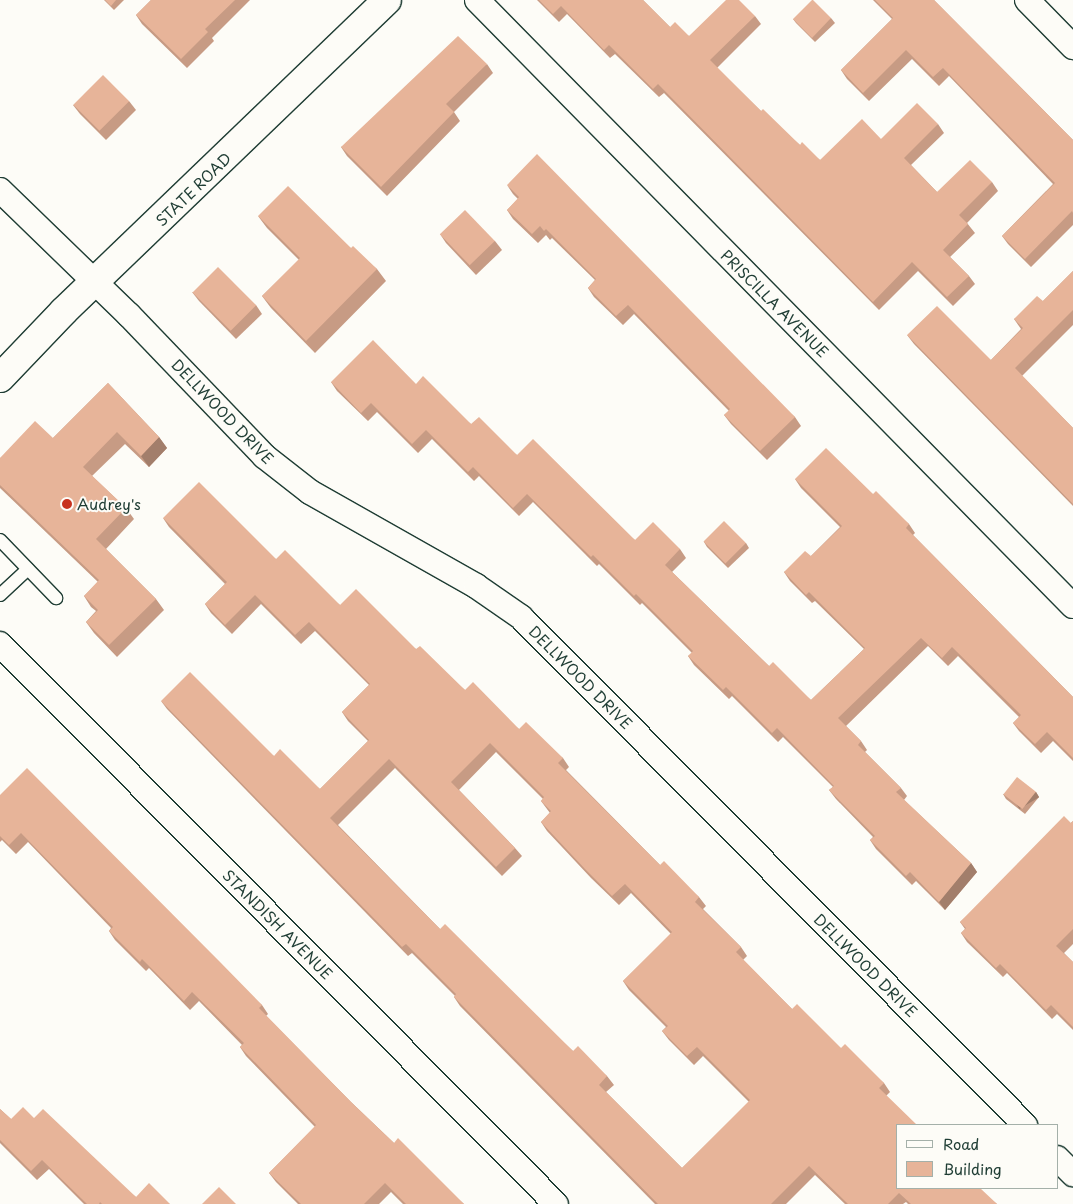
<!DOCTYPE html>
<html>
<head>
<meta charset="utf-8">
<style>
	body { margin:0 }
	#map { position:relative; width:1073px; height:1204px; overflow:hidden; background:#fdfcf7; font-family:"Playpen Sans",sans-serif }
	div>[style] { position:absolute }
	.roads { filter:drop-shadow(1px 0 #1f3d34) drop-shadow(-1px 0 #1f3d34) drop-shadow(0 1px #1f3d34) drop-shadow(0 -1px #1f3d34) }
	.lane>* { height:12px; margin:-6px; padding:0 6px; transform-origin:6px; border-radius:6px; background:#fdfcf7 }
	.street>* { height:24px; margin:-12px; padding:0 12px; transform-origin:12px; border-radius:12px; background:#fdfcf7 }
	.secondary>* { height:28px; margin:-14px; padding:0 14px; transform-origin:14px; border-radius:14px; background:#fdfcf7 }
	.wall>* { inset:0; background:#c79b84 }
	.shaded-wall>* { inset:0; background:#a27e6b; transform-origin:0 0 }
	.building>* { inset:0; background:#e7b499; transform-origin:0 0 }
	.dots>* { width:14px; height:14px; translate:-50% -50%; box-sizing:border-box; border:2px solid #fdfcf7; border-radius:50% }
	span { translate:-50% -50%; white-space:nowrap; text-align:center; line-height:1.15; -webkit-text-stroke:4px #fdfcf7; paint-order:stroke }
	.street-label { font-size:15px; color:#1f3d34 }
	.poi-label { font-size:15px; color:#1f3d34 }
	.left { translate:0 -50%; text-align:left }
	.legend { position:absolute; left:896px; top:1124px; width:162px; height:65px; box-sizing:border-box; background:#fdfcf7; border:1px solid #a4b0a9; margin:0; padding:6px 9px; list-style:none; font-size:15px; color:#1f3d34 }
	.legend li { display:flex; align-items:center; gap:10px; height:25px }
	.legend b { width:25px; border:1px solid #a4b0a9 }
</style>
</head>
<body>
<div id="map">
	<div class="roads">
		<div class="lane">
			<i style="left:0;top:540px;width:81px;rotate:46deg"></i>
			<i style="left:0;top:595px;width:38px;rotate:-43deg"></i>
		</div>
		<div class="street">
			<i style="left:477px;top:0;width:850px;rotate:45.48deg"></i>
			<i style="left:1027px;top:0;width:66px;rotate:45.6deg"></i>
			<i style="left:0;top:190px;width:180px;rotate:44.1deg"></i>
			<i style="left:129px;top:315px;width:195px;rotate:46.2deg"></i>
			<i style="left:264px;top:456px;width:58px;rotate:38deg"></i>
			<i style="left:310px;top:492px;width:191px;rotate:29.5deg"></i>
			<i style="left:476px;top:586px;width:55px;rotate:34.6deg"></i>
			<i style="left:521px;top:617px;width:716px;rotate:45.23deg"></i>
			<i style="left:0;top:644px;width:789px;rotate:45.21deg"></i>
			<i style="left:1057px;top:1158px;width:23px;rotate:45deg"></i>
		</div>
		<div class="secondary">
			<i style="left:0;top:378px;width:93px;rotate:-46.3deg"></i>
			<i style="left:64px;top:311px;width:448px;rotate:-43.9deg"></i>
		</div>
	</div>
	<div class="wall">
		<i style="clip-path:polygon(104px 0,124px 0,114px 10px)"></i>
		<i style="clip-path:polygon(151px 0,250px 0,212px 38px,214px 41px,187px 68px,142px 24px,136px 15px)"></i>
		<i style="clip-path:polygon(537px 0,643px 0,670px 27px,689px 36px,755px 16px,761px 24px,717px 68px,761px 111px,800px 145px,820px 160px,881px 139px,938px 124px,944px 133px,911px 165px,937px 192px,992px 182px,998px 191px,967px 223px,975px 233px,950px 257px,969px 276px,975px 284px,953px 306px,918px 271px,879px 310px,664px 93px,659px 97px,615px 54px,610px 58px,567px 14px,559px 22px)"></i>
		<i style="clip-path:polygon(873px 0,934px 0,1073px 140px,1073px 225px,1031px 267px,1008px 244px,1002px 236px,1053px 184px,949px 76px,939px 86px,912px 59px,869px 101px,847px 79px,841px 70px,892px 19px)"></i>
		<i style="clip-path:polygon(831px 18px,835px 23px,815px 42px,796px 23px,793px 19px)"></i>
		<i style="clip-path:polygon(487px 64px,493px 73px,454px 112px,460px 121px,387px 196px,347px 156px,341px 147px)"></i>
		<i style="clip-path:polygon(129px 101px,136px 110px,106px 140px,80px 114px,73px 105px)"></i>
		<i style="clip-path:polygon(507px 185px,795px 417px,801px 426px,767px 460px,731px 424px,724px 415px,729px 411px,634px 314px,623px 325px,594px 297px,588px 288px,595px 280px,552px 238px,550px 240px,546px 235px,538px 243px,513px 219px,507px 210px,518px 199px,513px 194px)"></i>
		<i style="clip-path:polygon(258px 216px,351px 248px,377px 269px,386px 281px,315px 353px,271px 308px,262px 296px,299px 260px,267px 228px)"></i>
		<i style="clip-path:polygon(440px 234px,495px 241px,502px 250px,476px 275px,446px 243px)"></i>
		<i style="clip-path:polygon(1073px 271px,1073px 325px,1022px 376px,1073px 428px,1073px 506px,914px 344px,907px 335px,991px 360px,1021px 329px,1014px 319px,1043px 301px)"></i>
		<i style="clip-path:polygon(192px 292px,256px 305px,262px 314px,236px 339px,199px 301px)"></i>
		<i style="clip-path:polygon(331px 382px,416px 384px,471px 424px,517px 455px,635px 540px,680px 549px,686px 558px,672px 572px,769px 666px,811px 700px,864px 649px,815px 601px,812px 603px,790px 581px,784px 572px,811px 556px,840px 527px,801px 488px,795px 479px,873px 494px,909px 524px,915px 533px,913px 535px,1073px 697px,1073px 761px,1053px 741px,1041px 753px,1019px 731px,1013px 723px,1019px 717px,958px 656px,948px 666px,928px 646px,846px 726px,861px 741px,867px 750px,865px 752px,901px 788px,907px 796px,904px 800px,971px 863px,977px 872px,945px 910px,916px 881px,912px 885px,876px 849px,870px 840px,873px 837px,836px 799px,829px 790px,833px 787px,783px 737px,778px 742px,732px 696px,729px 699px,694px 665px,688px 656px,692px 653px,642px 603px,640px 605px,599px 564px,597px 566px,533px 502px,519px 516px,479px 476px,474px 481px,432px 439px,418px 453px,377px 412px,368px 421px,337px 391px)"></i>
		<i style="clip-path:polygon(108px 383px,159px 437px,167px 448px,149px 467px,125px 444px,92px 476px,126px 508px,134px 519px,106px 549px,156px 599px,164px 610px,117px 657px,94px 633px,86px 622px,96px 611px,91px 607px,84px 596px,98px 582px,0 488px,0 458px,53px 438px)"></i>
		<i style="clip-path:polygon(evenodd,163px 518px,276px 559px,340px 605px,416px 649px,465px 690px,519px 729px,563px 758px,569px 767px,566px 770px,660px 865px,699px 897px,706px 906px,703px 909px,741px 947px,747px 956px,743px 960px,792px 1009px,884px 1083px,890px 1092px,886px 1096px,897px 1125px,997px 1204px,908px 1204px,906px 1202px,903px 1204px,845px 1204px,815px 1175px,786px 1204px,655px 1204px,460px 1006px,454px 997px,455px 996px,412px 953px,408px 956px,167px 709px,161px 701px,274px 756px,320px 789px,368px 741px,348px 721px,342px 712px,369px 685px,315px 631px,301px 644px,261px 604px,232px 634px,211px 613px,205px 604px,225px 584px,169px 527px,163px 518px,496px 752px,543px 799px,541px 801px,550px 813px,541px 822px,547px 831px,591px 878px,619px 905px,631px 893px,671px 934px,623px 981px,629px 990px,666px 1027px,662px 1031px,669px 1040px,694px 1065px,703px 1056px,749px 1102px,682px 1168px,606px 1092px,614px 1085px,607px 1076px,573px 1051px,440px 929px,338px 825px,395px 768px,502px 876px,522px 856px,515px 848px,459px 790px,496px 752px)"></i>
		<i style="clip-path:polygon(704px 542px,746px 543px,749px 548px,728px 568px,707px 547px)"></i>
		<i style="clip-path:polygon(1036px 792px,1039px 797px,1025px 814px,1006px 799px,1003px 794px)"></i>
		<i style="clip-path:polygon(0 795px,262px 1005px,268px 1014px,266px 1016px,351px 1102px,394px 1143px,464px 1204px,403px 1204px,391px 1192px,379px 1204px,298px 1204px,276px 1182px,269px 1173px,315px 1127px,246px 1056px,240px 1047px,242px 1045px,199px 1001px,190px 1010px,149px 968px,146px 971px,115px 940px,109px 931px,111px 928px,28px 842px,16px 854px,2px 840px,0 842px)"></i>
		<i style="clip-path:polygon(1073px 821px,1073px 944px,1064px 953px,1073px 962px,1073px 1030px,1057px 1014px,1052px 1019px,1007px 973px,1003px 977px,967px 942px,961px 933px,965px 929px,960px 922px)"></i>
		<i style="clip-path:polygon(0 1109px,11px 1119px,34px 1118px,136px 1197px,170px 1204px,84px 1204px,49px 1169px,37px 1180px,0 1143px)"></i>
	</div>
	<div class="shaded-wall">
		<i style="clip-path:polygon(159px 437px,167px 448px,149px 467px,141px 456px)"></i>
		<i style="left:1036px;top:792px;width:6px;height:23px;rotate:59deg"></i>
		<i style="clip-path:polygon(971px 863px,977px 872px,945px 910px,939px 902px)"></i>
	</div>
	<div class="building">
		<i style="clip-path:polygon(105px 0,116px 0,111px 6px)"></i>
		<i style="clip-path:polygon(151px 0,235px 0,205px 29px,208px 32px,181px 59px,136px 15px)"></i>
		<i style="clip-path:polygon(539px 0,643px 0,670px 27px,675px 22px,689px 36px,726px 0,739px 0,755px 16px,710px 60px,761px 111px,763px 109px,800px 145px,802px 142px,820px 160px,862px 119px,881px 139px,917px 103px,938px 124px,904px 158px,937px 192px,970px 160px,992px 182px,959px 215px,968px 224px,943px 250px,969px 276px,947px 297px,912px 262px,873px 302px,658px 84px,653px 89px,609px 45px,604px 50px,561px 6px,553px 14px)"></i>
		<i style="clip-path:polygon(812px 0,813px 0,831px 18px,812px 38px,793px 19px)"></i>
		<i style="clip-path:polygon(875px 0,934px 0,1073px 140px,1073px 213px,1072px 211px,1025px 259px,1002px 236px,1055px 183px,943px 68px,933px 77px,906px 50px,863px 93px,841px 70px,893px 18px)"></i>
		<i style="clip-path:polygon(458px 36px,487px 64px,446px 104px,454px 112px,381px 187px,341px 147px)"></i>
		<i style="left:103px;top:75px;width:37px;height:42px;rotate:45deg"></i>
		<i style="clip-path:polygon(537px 154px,795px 417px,760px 451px,724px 415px,730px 409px,628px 305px,616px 316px,588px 288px,596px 279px,546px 229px,544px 231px,540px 226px,532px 234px,507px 210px,519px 197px,507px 185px)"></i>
		<i style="clip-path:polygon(288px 186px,351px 248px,353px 246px,377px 269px,306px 341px,262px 296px,300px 258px,258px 216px)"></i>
		<i style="left:465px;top:210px;width:43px;height:35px;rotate:46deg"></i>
		<i style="left:218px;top:267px;width:54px;height:36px;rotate:45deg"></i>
		<i style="clip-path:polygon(1073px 271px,1073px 310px,1015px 368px,1073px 428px,1073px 504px,907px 335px,937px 306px,991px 360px,1023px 328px,1014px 319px,1037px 296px,1043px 301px)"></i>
		<i style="clip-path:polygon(373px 340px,416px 384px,423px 376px,471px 424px,479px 417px,517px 455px,533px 439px,635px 540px,653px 522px,680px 549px,665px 565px,769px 666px,773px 662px,811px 700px,865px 648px,809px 592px,806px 595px,784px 572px,805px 551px,811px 556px,842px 526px,795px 479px,826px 448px,873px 494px,876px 491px,909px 524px,906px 528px,1073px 697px,1073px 758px,1047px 732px,1035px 744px,1013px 723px,1021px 715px,952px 647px,942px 658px,921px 638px,838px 718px,861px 741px,858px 745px,901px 788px,896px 792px,971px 863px,939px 902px,910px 872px,906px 876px,870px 840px,875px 836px,829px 790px,834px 786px,777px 728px,772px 733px,726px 687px,723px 690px,688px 656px,693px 651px,636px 594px,634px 596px,593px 555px,591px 557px,527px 494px,513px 508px,473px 467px,468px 472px,426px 430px,412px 444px,371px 403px,361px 413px,331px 382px)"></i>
		<i style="clip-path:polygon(108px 383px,159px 437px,141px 456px,117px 432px,83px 467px,126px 508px,96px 539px,156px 599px,109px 645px,86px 622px,98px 610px,84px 596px,99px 580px,0 485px,0 458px,35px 421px,53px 438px)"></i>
		<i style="clip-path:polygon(evenodd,199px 482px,276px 559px,285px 550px,340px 605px,356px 589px,416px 649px,420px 646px,465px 690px,473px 682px,519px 729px,526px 722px,563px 758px,558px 763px,660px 865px,664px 861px,699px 897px,695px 902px,741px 947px,736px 952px,792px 1009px,797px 1004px,841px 1048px,845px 1044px,884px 1083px,879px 1088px,917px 1125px,897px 1125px,897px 1188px,980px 1188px,997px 1204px,911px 1204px,899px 1193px,888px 1204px,848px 1204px,809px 1166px,771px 1204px,658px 1204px,454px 997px,456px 994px,406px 944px,402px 947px,161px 701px,190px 672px,274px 756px,280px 749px,320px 789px,369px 740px,342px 712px,370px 684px,309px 622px,295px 635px,255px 595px,225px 625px,205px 604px,227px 582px,163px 518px,199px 482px,490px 743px,544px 797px,541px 801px,551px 811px,541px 822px,585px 869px,612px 896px,625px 884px,672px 932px,623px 981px,668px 1026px,662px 1031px,687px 1056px,697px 1047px,750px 1100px,682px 1168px,599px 1085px,607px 1076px,578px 1046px,573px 1051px,445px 924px,440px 929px,330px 818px,389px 759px,496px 867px,515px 848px,451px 782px,490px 743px)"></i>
		<i style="left:724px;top:521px;width:31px;height:29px;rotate:45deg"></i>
		<i style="clip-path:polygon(27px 768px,221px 963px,262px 1005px,259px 1008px,351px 1102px,394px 1143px,398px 1138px,464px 1204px,406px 1204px,385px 1183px,364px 1204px,301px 1204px,269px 1173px,316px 1125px,240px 1047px,244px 1043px,192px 992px,184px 1001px,142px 959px,140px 962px,109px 931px,113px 927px,21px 833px,9px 845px,0 836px,0 795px)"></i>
		<i style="left:1017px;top:777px;width:24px;height:22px;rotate:38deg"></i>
		<i style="clip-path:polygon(1064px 816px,1071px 823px,1073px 821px,1073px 929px,1056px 946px,1073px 962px,1073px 1027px,1051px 1005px,1046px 1010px,1000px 964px,996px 968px,961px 933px,966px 928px,960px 922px)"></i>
		<i style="clip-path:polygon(23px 1107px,34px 1118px,43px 1109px,136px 1197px,149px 1183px,170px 1204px,102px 1204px,100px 1202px,99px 1204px,87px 1204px,42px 1160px,31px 1171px,0 1140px,0 1109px,11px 1119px)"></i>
		<i style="clip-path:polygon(219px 1187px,236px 1204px,202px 1204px)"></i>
	</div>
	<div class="dots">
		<i style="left:67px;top:504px;background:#c8321e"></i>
	</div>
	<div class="street-label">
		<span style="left:193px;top:189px;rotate:-44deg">STATE ROAD</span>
		<span style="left:775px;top:303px;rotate:45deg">PRISCILLA AVENUE</span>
		<span style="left:223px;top:411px;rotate:46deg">DELLWOOD DRIVE</span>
		<span style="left:581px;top:677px;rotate:45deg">DELLWOOD DRIVE</span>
		<span style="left:278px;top:924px;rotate:45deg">STANDISH AVENUE</span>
		<span style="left:866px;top:965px;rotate:45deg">DELLWOOD DRIVE</span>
	</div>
	<div class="poi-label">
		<span class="left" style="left:77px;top:504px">Audrey's</span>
	</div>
	<ul class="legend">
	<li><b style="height:6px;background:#fdfcf7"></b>Road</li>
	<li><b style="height:14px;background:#e7b499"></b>Building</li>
	</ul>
</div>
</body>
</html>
